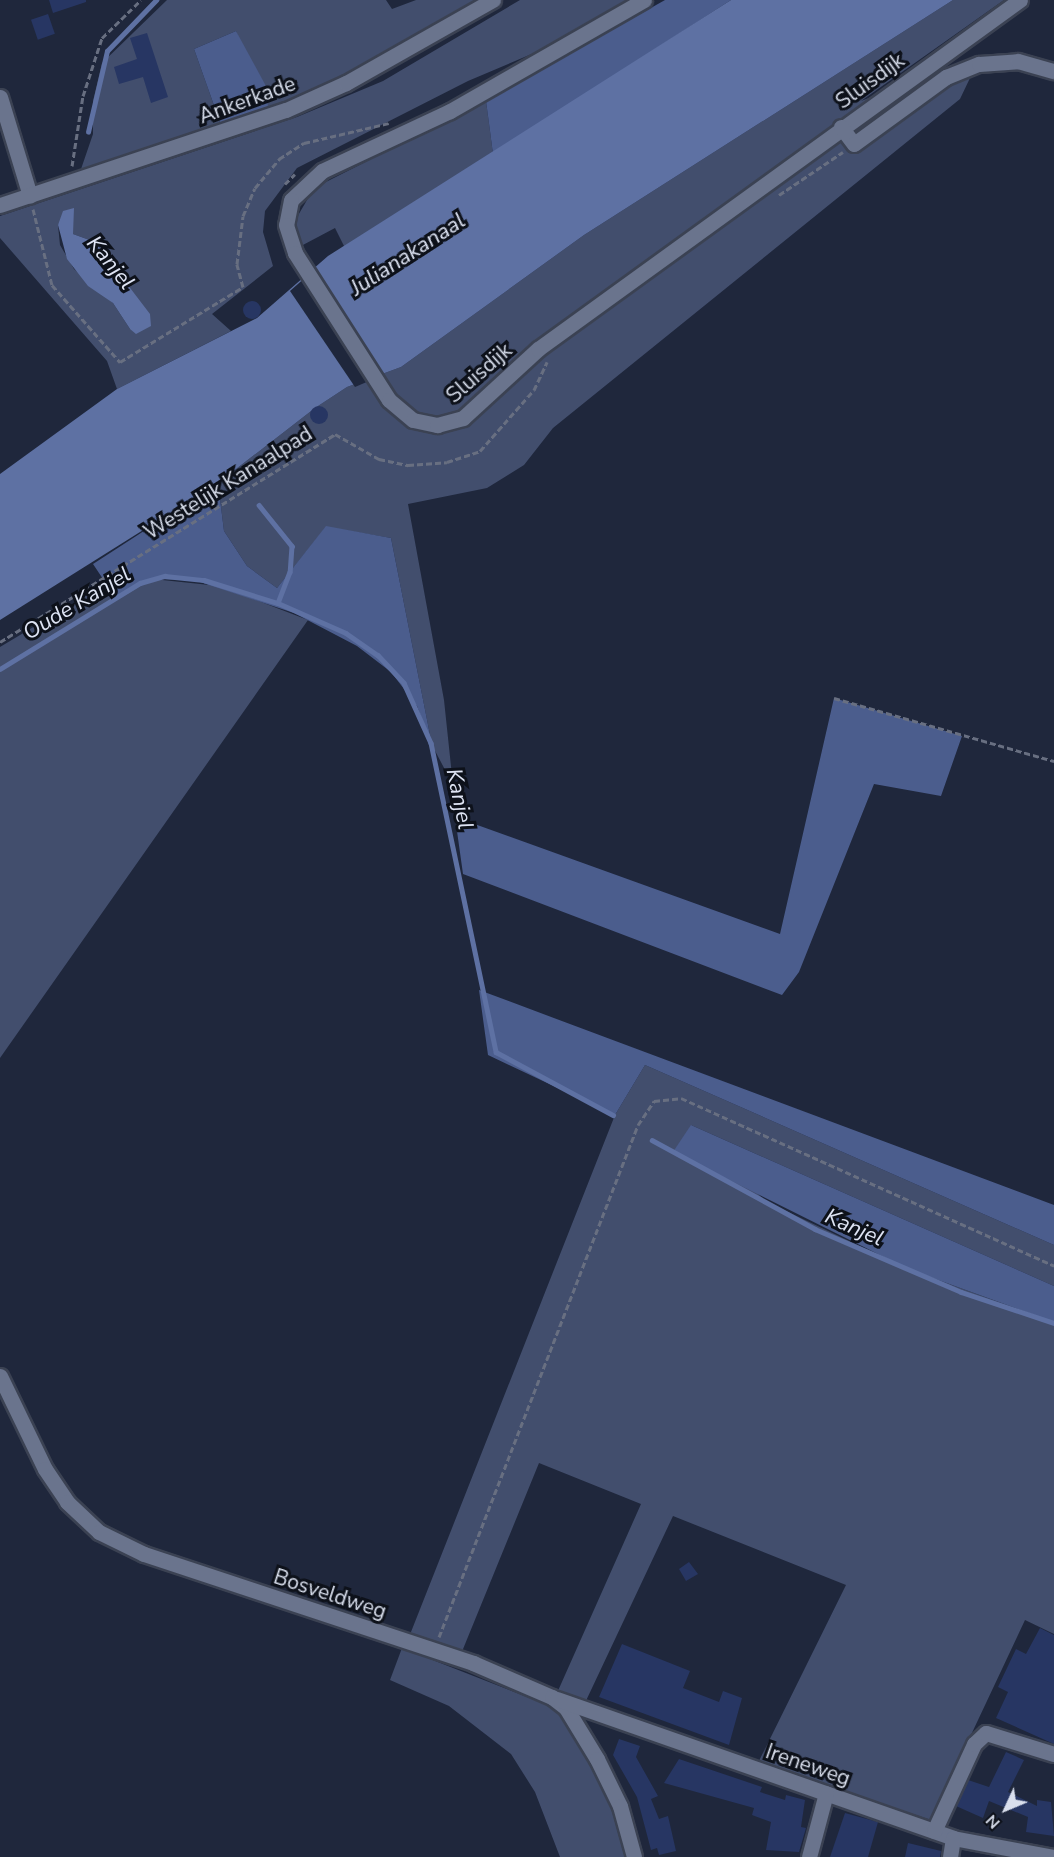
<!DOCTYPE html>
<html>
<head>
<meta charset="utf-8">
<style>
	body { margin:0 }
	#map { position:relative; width:1054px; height:1857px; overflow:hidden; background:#1f273c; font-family:"Nunito Sans",sans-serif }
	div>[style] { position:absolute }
	.green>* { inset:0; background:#424e6d }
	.forest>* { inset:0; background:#4b5d8d }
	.water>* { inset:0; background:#5e71a3 }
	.pier>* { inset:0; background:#1f273c }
	.stream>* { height:4.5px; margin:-2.25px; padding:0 2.25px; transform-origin:2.25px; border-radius:2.25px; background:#5e71a3 }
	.building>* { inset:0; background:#273663; transform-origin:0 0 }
	.round { border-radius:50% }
	.path>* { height:3px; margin-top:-1.5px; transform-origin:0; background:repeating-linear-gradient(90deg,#686f81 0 6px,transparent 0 9px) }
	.roads { filter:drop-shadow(2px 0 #3b4253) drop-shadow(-2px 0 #3b4253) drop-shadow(0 2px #3b4253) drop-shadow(0 -2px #3b4253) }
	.minor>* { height:15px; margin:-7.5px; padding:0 7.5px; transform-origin:7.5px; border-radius:7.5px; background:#6a748d }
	span { translate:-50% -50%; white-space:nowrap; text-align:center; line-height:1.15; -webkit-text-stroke:6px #0d111a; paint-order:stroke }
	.street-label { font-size:21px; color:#d9dfed }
	.water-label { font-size:22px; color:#dee4f4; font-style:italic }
	.north { position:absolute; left:976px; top:1779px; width:60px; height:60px; -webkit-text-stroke:4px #0d111a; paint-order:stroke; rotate:226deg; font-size:16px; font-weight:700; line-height:24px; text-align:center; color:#d9dfed }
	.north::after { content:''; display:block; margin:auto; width:21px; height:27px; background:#d9dfed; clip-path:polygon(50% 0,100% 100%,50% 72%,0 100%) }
</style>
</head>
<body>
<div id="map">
	<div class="green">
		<i style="clip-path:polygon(167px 0,386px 0,392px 9px,416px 0,487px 0,386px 61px,268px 111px,236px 31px,194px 49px,222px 128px,80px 172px,93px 134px,93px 101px,102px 63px)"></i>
		<i style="clip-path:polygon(evenodd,520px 0,634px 0,560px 42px,468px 81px,297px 168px,265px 211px,263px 232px,273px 266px,212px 314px,231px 331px,117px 389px,107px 361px,0 238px,0 216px,297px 117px,383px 81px,520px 0,63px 218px,73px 234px,95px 242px,150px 326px,130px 329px,113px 303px,74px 269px,60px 245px,58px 225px,63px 218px)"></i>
		<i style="clip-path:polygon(953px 0,1004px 0,861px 101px,981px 55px,960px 99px,553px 428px,524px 465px,487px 488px,408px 504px,444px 700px,453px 785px,432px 745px,391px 538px,326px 527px,277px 588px,247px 566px,224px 531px,218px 483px,315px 408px,347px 387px,401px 367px,584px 235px)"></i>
		<i style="clip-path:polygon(486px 101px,493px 154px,345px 248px,335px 228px,301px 246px,293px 224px,314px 188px)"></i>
		<i style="clip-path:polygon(153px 579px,219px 586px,308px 620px,0 1058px,0 647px,107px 583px,117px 599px)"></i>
		<i style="clip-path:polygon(645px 1065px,1054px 1245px,1054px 1286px,691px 1125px,765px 1201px,908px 1269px,1054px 1322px,1054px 1634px,1025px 1620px,931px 1820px,758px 1763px,846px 1585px,673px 1516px,584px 1705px,557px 1693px,641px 1504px,539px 1463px,461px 1654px,409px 1637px,615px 1115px)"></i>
		<i style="clip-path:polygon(402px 1648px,555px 1708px,612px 1800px,627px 1857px,560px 1857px,535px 1792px,511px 1754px,449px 1706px,390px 1680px)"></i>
	</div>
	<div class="forest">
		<i style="clip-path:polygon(665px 0,731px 0,493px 154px,486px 101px)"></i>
		<i style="clip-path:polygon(236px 31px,267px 88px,268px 111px,222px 128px,194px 49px)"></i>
		<i style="clip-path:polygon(218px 483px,224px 531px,247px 566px,277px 588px,326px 526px,391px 538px,432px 745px,417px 706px,391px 672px,357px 646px,294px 613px,194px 580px,153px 579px,117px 600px,93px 564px)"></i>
		<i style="clip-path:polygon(834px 698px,962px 736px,941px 796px,874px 784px,799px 972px,782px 995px,463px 874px,455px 817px,780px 934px)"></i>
		<i style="clip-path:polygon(479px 990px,1054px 1205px,1054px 1245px,645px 1065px,615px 1115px,488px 1055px)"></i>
		<i style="clip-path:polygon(691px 1125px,1054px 1286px,1054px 1322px,908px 1269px,673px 1152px)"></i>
	</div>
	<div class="water">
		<i style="clip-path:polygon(731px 0,953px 0,584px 235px,401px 367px,347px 387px,315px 408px,218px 483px,0 620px,0 474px,117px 389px,257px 318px,328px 256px)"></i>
		<i style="clip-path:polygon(74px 208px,73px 234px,95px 242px,150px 314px,151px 326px,136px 334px,130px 329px,113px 303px,88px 286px,67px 259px,58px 225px,63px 211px)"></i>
	</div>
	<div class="pier">
		<i style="clip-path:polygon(316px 268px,383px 375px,355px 387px,290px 291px)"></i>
	</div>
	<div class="stream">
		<i style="left:88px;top:132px;width:83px;rotate:-76.8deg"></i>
		<i style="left:107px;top:51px;width:71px;rotate:-46.1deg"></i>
		<i style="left:259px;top:505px;width:53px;rotate:51.2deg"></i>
		<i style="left:292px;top:546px;width:26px;rotate:94deg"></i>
		<i style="left:290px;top:572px;width:33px;rotate:111deg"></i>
		<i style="left:0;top:669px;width:164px;rotate:-31.6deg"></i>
		<i style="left:140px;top:583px;width:26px;rotate:-16deg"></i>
		<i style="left:165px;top:576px;width:39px;rotate:6deg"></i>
		<i style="left:204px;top:580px;width:77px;rotate:17.3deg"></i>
		<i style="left:278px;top:603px;width:74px;rotate:23.8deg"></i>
		<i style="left:346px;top:633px;width:39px;rotate:35deg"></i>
		<i style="left:378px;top:655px;width:38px;rotate:47deg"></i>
		<i style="left:404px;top:683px;width:66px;rotate:65.8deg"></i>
		<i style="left:431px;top:743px;width:316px;rotate:78.1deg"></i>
		<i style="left:496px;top:1052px;width:133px;rotate:28.3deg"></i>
		<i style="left:652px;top:1140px;width:186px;rotate:28.6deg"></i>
		<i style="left:815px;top:1229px;width:159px;rotate:23.3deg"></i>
		<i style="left:961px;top:1292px;width:98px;rotate:18.4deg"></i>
	</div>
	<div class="building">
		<i style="clip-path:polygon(49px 0,86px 0,86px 2px,53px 13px)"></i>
		<i style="left:48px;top:14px;width:21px;height:18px;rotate:71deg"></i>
		<i style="clip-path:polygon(147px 33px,168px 97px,151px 103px,143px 77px,119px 84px,114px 67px,137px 59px,130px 38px)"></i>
		<i class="round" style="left:243px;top:301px;width:18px;height:18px"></i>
		<i class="round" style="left:310px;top:406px;width:18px;height:18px"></i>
		<i style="clip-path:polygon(689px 1562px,698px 1574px,686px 1581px,679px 1569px)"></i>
		<i style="clip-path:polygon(1040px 1628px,1054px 1635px,1054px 1744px,996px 1718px,1008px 1692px,998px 1687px,1016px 1649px,1026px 1654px)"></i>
		<i style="clip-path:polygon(622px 1644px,690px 1671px,683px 1688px,719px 1702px,723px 1691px,742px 1698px,729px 1745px,599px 1697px)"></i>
		<i style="clip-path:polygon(619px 1739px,640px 1746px,636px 1757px,658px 1796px,651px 1799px,659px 1819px,668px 1816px,676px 1851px,659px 1855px,657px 1848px,651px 1850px,637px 1797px,613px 1755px)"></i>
		<i style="clip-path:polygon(1006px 1752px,1024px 1760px,1008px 1792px,1037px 1806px,1037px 1800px,1051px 1802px,1054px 1836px,1026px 1832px,1028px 1817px,989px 1801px,983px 1818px,956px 1806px,968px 1780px,989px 1787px)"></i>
		<i style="clip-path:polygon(679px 1759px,762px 1787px,760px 1792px,785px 1800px,786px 1795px,805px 1800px,801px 1827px,806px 1828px,799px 1852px,766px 1850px,771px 1822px,752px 1815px,754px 1808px,664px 1783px)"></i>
		<i style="clip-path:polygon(845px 1813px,878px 1822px,868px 1857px,830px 1857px)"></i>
		<i style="clip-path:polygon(908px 1843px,941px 1851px,940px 1857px,905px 1857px)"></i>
	</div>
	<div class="path">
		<i style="left:72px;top:166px;width:71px;rotate:-81.1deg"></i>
		<i style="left:83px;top:96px;width:61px;rotate:-71.9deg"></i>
		<i style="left:102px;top:38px;width:54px;rotate:-44.3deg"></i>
		<i style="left:285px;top:184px;width:14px;rotate:-45deg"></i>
		<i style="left:779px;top:195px;width:77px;rotate:-33.9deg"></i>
		<i style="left:33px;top:209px;width:78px;rotate:76deg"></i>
		<i style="left:52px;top:285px;width:103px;rotate:48.6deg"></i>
		<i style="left:120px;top:362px;width:144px;rotate:-31.4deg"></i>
		<i style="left:243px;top:287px;width:24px;rotate:-105deg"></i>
		<i style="left:237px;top:264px;width:48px;rotate:-82.9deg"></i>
		<i style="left:243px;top:216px;width:30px;rotate:-67deg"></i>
		<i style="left:255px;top:188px;width:38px;rotate:-50deg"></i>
		<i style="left:279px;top:159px;width:30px;rotate:-33deg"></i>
		<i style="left:304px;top:143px;width:87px;rotate:-13.2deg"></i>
		<i style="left:0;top:642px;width:394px;rotate:-31.8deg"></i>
		<i style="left:335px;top:434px;width:51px;rotate:29.6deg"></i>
		<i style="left:379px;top:459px;width:30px;rotate:12deg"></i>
		<i style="left:408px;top:465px;width:39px;rotate:-4deg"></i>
		<i style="left:447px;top:462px;width:35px;rotate:-18deg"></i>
		<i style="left:480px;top:451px;width:81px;rotate:-48.5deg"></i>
		<i style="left:534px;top:390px;width:31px;rotate:-65deg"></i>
		<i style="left:834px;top:698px;width:229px;rotate:16deg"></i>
		<i style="left:439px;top:1637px;width:549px;rotate:-68.76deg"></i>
		<i style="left:638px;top:1125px;width:29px;rotate:-56deg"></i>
		<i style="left:654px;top:1101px;width:27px;rotate:-6deg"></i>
		<i style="left:681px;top:1098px;width:409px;rotate:24.2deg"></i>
	</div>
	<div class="roads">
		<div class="minor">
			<i style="left:644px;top:0;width:224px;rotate:150.2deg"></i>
			<i style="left:450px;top:111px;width:141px;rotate:154.9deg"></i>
			<i style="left:322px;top:171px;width:42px;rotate:136.9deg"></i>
			<i style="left:291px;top:200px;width:25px;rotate:101deg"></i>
			<i style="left:286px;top:225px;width:29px;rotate:72deg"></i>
			<i style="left:295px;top:253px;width:174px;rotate:57.4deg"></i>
			<i style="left:389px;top:400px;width:31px;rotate:40deg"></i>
			<i style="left:413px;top:420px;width:25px;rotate:12deg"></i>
			<i style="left:437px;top:425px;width:27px;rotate:-15deg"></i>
			<i style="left:463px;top:418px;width:102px;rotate:-42.6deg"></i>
			<i style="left:538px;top:349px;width:595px;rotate:-35.91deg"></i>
			<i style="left:0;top:97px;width:103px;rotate:73.1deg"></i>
			<i style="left:841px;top:127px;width:21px;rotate:53deg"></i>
			<i style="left:854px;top:144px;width:114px;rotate:-36.1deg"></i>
			<i style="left:946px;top:77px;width:35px;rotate:-22deg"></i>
			<i style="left:979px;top:64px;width:39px;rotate:-4deg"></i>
			<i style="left:1018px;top:61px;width:37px;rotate:16deg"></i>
			<i style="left:0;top:205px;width:301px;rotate:-18.4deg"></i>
			<i style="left:286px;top:110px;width:66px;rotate:-24.2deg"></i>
			<i style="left:346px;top:83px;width:169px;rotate:-29.5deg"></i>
			<i style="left:0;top:1376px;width:103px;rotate:64.2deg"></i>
			<i style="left:45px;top:1469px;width:40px;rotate:56deg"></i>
			<i style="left:67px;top:1502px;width:44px;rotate:43.2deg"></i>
			<i style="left:99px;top:1532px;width:50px;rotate:26.1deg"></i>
			<i style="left:144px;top:1554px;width:347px;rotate:18.3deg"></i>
			<i style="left:473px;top:1663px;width:86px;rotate:23.3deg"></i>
			<i style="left:552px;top:1697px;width:18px;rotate:38deg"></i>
			<i style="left:566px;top:1708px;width:60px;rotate:58.7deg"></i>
			<i style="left:597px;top:1759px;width:52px;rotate:63.9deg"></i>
			<i style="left:620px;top:1806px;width:53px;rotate:74.6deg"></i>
			<i style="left:557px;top:1699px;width:420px;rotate:19.3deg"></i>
			<i style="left:953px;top:1838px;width:103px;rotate:10.7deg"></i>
			<i style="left:934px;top:1831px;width:96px;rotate:-65.3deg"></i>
			<i style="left:974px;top:1744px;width:16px;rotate:-43deg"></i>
			<i style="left:986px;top:1733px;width:71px;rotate:17.2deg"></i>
			<i style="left:809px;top:1857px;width:66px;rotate:-75.1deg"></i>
			<i style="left:950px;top:1857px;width:19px;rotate:-81deg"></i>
		</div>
	</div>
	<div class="street-label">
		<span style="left:870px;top:81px;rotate:-36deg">Sluisdijk</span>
		<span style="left:247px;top:100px;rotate:-20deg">Ankerkade</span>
		<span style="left:479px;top:373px;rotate:-41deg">Sluisdijk</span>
		<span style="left:228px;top:483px;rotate:-32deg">Westelijk Kanaalpad</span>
		<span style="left:330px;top:1594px;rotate:18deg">Bosveldweg</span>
		<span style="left:808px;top:1765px;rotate:19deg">Ireneweg</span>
	</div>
	<div class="water-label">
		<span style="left:408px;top:255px;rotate:-33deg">Julianakanaal</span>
		<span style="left:110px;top:263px;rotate:51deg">Kanjel</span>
		<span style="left:77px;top:604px;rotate:-31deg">Oude Kanjel</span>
		<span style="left:459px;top:799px;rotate:78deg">Kanjel</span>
		<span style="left:854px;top:1228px;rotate:24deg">Kanjel</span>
	</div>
	<div class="north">N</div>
</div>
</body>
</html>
